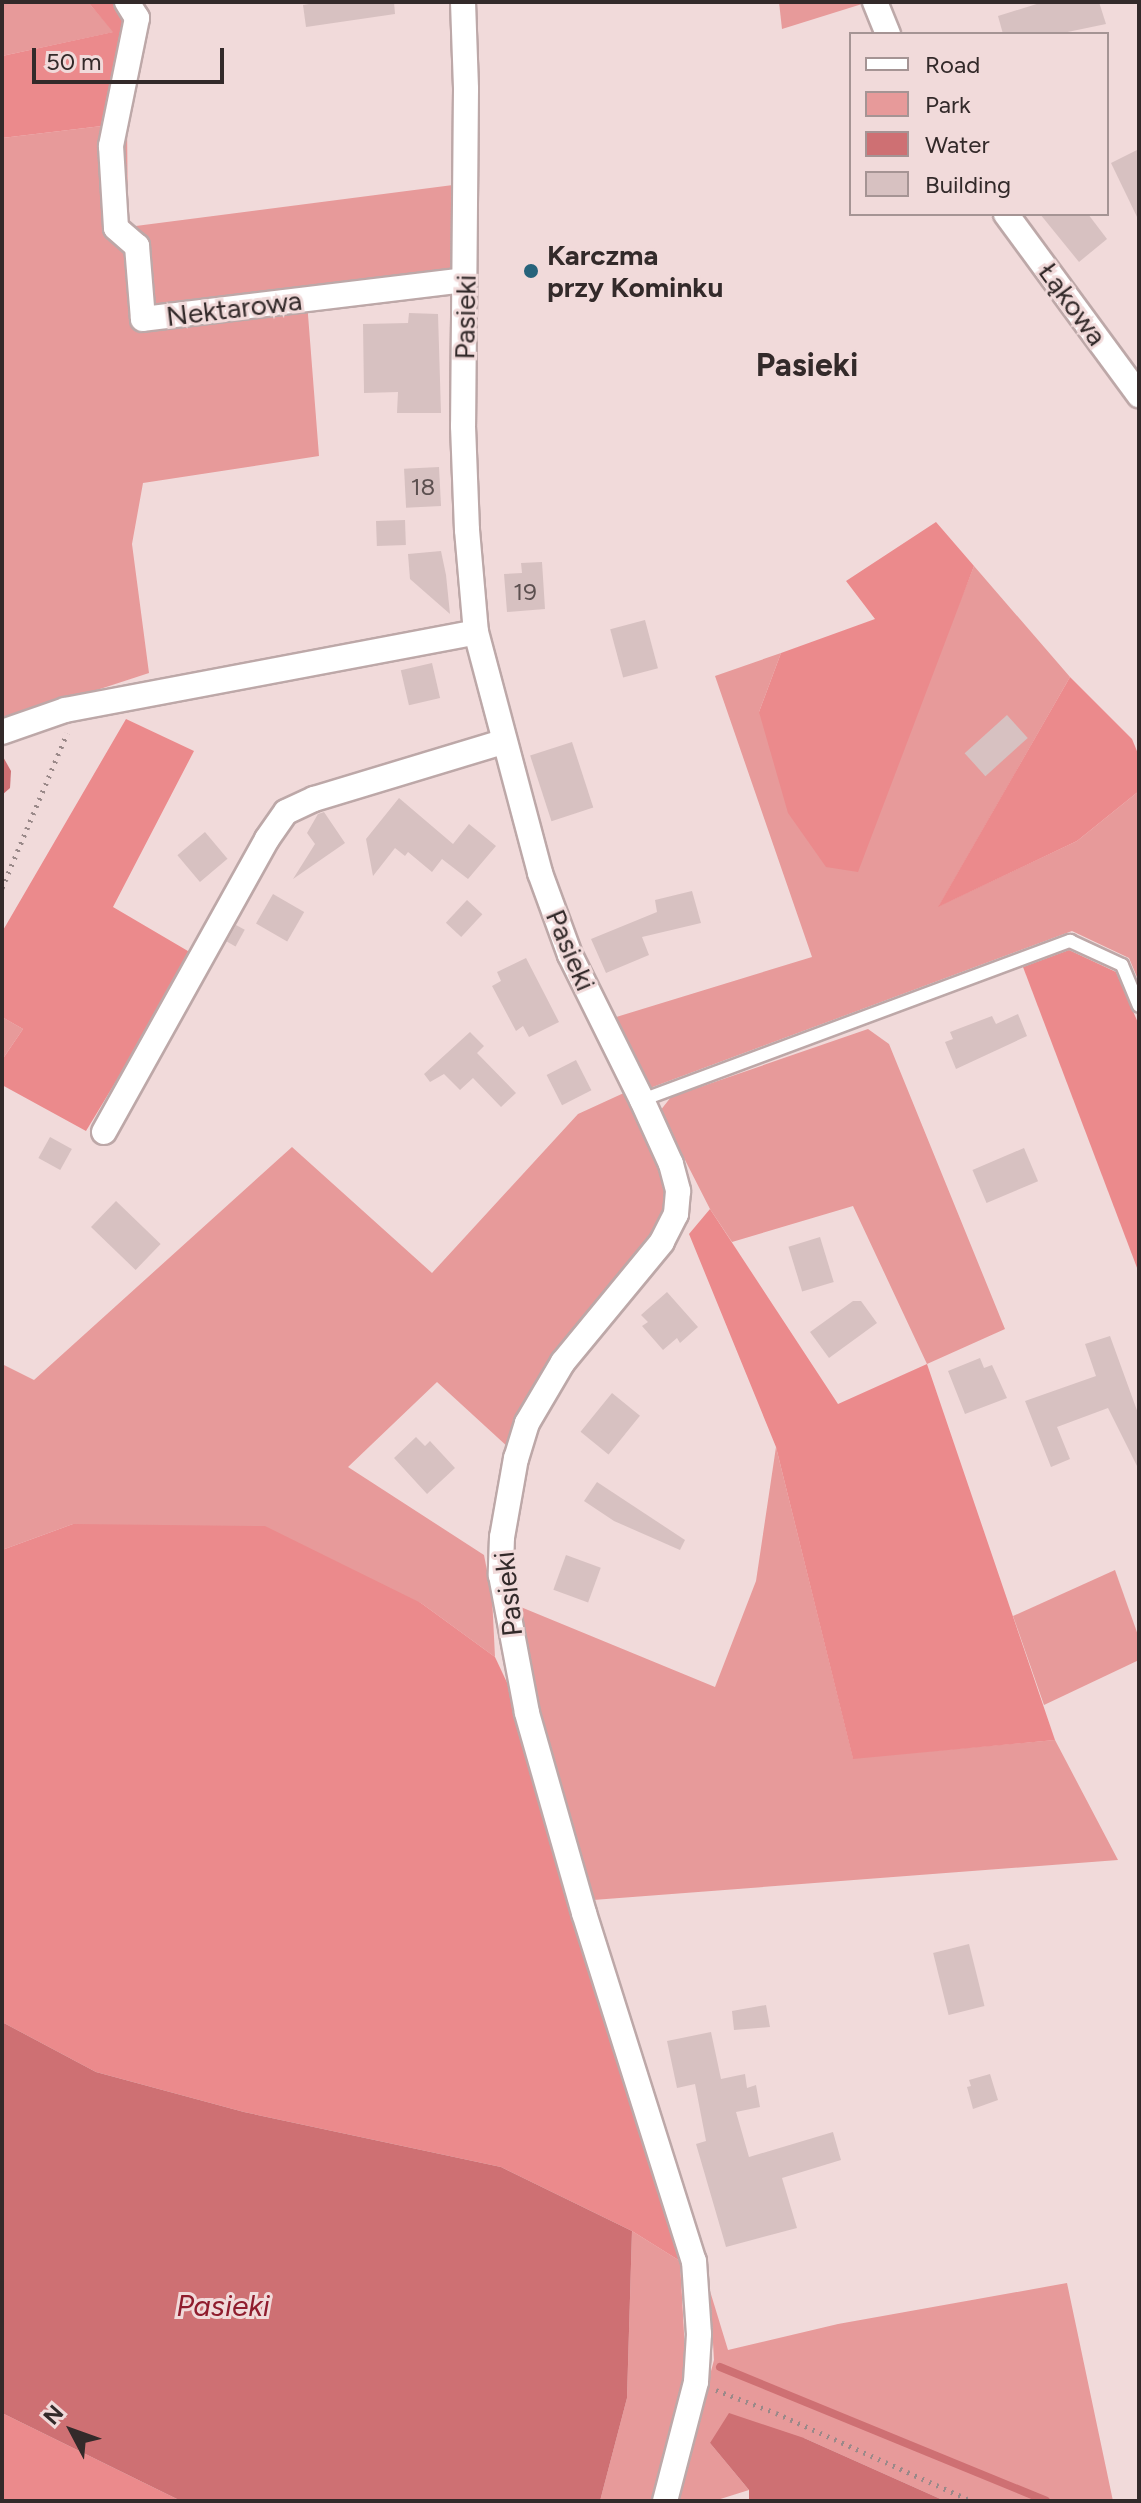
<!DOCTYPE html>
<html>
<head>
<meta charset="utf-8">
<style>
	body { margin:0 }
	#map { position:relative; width:1141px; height:2503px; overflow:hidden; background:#f1dada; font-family:Figtree,sans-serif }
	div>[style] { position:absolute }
	.green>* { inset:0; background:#e79a9a }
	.forest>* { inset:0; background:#eb8a8c }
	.water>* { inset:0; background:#ce7073 }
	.stream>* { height:8px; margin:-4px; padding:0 4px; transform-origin:4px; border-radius:4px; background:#ce7073 }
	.building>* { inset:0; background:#d7c1c1; transform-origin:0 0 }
	.path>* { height:5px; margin-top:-2.5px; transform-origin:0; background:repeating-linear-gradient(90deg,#9a8989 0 2px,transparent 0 8px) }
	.roads { filter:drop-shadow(2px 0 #bda8a8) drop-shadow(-2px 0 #bda8a8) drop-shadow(0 2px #bda8a8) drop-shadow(0 -2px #bda8a8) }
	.lane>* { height:12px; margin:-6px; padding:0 6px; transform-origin:6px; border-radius:6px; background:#fff }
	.street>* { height:24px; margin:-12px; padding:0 12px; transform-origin:12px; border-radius:12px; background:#fff }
	.dots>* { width:22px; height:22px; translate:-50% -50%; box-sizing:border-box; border:4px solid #f1dada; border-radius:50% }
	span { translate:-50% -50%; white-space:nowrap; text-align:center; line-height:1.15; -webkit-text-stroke:6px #f1dada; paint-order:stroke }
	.number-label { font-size:24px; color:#5c5050 }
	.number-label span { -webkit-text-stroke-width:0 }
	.poi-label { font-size:28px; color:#332a2a; font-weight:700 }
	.left { translate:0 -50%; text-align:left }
	.street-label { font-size:28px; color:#332a2a }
	.water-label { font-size:30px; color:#8f1c2d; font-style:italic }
	.quarter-label { font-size:32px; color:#332a2a; font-weight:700 }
	.frame { position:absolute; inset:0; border:4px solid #332a2a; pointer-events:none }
	.legend { position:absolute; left:849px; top:32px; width:260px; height:184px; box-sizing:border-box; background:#f1dada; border:2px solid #a59494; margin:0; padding:10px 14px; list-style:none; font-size:24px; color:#332a2a }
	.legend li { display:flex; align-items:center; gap:16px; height:40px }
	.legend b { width:40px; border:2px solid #a59494 }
	.north { position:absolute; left:32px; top:2391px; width:80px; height:80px; -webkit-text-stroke:6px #f1dada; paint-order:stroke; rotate:311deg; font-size:22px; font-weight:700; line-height:32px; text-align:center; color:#332a2a }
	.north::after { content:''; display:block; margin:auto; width:28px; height:36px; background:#332a2a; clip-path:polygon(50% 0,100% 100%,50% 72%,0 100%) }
	.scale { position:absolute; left:32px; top:48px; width:192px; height:36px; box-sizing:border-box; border:4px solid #332a2a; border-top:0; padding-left:10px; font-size:24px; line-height:28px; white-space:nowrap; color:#332a2a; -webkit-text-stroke:6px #f1dada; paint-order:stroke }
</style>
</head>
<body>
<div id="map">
	<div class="green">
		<i style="clip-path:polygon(2px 2px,88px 2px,114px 32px,2px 56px)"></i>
		<i style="clip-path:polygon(779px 2px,861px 2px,862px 4px,782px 29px)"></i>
		<i style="clip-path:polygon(127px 123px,128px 227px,453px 185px,456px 268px,306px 289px,319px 456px,143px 483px,132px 544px,149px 673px,2px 721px,2px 138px)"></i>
		<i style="clip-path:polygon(974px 566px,1070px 677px,939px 906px,1077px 841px,1139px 791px,1139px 982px,1129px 958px,1072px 931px,650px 1088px,613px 1018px,812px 957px,715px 676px,781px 653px,759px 712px,931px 674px)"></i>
		<i style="clip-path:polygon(2px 1017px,23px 1029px,2px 1060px)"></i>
		<i style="clip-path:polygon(868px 1029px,889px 1044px,1005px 1329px,927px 1364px,853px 1206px,732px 1242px,710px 1209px,660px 1111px,671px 1097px)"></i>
		<i style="clip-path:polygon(626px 1092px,670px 1196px,657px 1233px,509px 1448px,437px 1382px,348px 1467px,484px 1555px,492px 1596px,495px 1657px,421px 1603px,73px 1524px,2px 1550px,2px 1364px,34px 1380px,292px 1147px,432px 1273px,578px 1114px)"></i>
		<i style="clip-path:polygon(776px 1447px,853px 1758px,1055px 1740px,1118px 1860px,593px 1900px,536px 1712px,511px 1603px,715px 1687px,756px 1581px)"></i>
		<i style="clip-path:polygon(1115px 1570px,1139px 1638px,1139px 1660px,1044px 1705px,1013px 1616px)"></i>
		<i style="clip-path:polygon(632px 2231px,680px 2261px,686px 2369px,654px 2501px,600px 2501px,627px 2398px)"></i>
		<i style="clip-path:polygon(1067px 2283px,1113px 2501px,945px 2501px,804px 2438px,710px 2443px,749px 2490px,714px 2501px,676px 2501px,714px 2360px,710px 2291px,728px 2350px,838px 2324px)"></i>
	</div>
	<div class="forest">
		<i style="clip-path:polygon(88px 2px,127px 2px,127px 123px,2px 138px,2px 56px,113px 32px)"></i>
		<i style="clip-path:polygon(936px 522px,974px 566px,858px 872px,826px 867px,788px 813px,759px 712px,781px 653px,875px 619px,846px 581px)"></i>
		<i style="clip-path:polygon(1070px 677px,1132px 739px,1139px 756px,1139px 791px,1077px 841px,938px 907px)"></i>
		<i style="clip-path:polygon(126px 719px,194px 751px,113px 907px,193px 954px,86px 1131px,2px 1085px,2px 1060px,23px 1029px,2px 1017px,2px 932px)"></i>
		<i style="clip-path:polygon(1069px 950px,1116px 972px,1139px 1025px,1139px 1273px,1023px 967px)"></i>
		<i style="clip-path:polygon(710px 1209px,838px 1404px,927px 1364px,1055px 1740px,853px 1759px,776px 1447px,689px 1234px)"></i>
		<i style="clip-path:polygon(73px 1524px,265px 1526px,421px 1603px,495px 1657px,511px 1691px,680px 2261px,632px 2231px,501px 2167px,244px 2112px,96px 2072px,2px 2022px,2px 1550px)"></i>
		<i style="clip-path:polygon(2px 2413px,181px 2501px,2px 2501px)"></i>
	</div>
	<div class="water">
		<i style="clip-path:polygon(2px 755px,11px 771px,10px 788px,2px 795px)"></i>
		<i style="clip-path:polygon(2px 2022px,96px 2072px,244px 2112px,501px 2167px,632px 2231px,627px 2398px,600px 2501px,181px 2501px,2px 2413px)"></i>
		<i style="clip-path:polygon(729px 2413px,804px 2438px,945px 2501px,749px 2501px,749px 2490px,710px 2443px)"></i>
	</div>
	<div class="stream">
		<i style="left:720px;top:2367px;width:352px;rotate:22.3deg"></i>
	</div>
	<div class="building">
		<i style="clip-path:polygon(321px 2px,394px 2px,395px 14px,306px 27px,303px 5px)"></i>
		<i style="clip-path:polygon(1043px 2px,1099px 2px,1106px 24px,1058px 34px,1003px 34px,998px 16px)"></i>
		<i style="clip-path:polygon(1139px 149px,1139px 221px,1111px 163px)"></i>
		<i style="clip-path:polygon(1040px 214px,1088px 214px,1107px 239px,1079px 262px)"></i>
		<i style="clip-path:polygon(409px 313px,438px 314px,441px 413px,397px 413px,398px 392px,364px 393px,363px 324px,408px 323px)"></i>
		<i style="left:439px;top:467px;width:39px;height:35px;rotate:87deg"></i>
		<i style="left:405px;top:520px;width:25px;height:29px;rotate:88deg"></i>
		<i style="clip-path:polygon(441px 551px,446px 575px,450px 614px,410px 579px,408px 554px)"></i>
		<i style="clip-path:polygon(542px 562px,545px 609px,507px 612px,504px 574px,522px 573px,521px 563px)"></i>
		<i style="left:645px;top:620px;width:50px;height:36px;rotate:75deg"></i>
		<i style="left:432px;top:663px;width:36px;height:32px;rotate:77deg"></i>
		<i style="left:1007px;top:715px;width:31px;height:57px;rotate:48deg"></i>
		<i style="left:572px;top:742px;width:69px;height:44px;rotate:72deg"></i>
		<i style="clip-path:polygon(399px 798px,453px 844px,469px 824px,496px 846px,468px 879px,442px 859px,432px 872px,408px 852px,405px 856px,395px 848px,373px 876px,366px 839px)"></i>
		<i style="clip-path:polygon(324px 812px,345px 843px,293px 879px,315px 844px,307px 833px,318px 814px)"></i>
		<i style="left:205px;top:832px;width:35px;height:36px;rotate:50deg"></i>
		<i style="clip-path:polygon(692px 891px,701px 923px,642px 937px,649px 955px,606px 973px,591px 939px,657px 912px,655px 900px)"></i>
		<i style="left:273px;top:894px;width:36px;height:34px;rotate:30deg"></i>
		<i style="left:467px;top:900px;width:21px;height:31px;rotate:43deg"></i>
		<i style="left:236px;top:925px;width:10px;height:19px;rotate:29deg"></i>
		<i style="clip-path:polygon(526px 958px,559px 1022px,529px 1037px,523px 1026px,516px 1031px,492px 986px,501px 981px,497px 972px)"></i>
		<i style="clip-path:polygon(1018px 1014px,1027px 1036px,956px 1069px,945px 1042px,953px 1039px,950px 1032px,992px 1016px,996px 1024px)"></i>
		<i style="clip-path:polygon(470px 1032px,484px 1046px,477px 1053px,516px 1093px,501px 1107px,473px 1078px,460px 1090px,444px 1074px,430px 1082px,424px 1074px)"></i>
		<i style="left:576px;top:1060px;width:34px;height:33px;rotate:63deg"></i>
		<i style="left:50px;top:1137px;width:25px;height:24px;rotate:29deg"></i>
		<i style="left:1024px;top:1148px;width:36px;height:56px;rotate:67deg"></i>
		<i style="left:116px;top:1201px;width:62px;height:36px;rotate:44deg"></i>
		<i style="left:820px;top:1237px;width:47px;height:33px;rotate:73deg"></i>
		<i style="clip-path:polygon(667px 1292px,698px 1327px,680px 1343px,677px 1338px,663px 1350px,642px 1326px,648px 1322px,641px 1315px)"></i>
		<i style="clip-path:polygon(853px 1301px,861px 1301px,877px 1323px,829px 1358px,810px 1332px)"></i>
		<i style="clip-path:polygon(1110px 1336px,1139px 1416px,1139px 1470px,1108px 1408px,1057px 1427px,1070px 1459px,1051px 1467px,1025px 1401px,1096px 1376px,1085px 1344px)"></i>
		<i style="clip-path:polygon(980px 1358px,984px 1368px,992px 1365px,1007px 1398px,965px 1414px,948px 1371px)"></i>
		<i style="left:612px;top:1393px;width:36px;height:50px;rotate:39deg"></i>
		<i style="clip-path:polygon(416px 1437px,425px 1446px,430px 1441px,455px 1468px,427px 1494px,394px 1458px)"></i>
		<i style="clip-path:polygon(597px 1482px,685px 1540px,680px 1550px,614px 1521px,584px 1501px)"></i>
		<i style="left:566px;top:1555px;width:37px;height:37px;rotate:20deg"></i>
		<i style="left:969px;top:1944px;width:64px;height:37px;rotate:76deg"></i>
		<i style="clip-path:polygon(766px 2005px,770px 2027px,734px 2030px,732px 2011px)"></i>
		<i style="clip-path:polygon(711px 2032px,721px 2079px,745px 2074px,747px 2088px,756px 2085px,760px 2107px,736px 2112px,749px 2157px,833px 2132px,841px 2160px,782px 2178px,797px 2228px,726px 2247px,696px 2144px,706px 2141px,695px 2084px,677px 2088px,667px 2041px)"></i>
		<i style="clip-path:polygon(990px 2074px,998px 2100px,973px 2109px,967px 2087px,971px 2086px,969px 2080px)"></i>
	</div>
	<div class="path">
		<i style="left:2px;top:888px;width:168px;rotate:-67.2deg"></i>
		<i style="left:716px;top:2390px;width:64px;rotate:21deg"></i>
		<i style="left:776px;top:2413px;width:215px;rotate:24.2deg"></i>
	</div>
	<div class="roads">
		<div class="lane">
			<i style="left:642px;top:1100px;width:457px;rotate:-20.4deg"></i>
			<i style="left:1070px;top:941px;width:57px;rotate:24.8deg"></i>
			<i style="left:1122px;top:965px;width:44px;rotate:67.5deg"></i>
		</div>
		<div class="street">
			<i style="left:127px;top:2px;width:19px;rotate:58deg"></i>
			<i style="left:137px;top:18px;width:131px;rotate:101.5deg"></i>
			<i style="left:111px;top:146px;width:82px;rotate:86.5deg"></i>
			<i style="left:116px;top:228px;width:28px;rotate:41deg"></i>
			<i style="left:137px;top:246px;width:73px;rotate:85.3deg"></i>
			<i style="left:143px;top:319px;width:324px;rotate:-6.9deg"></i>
			<i style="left:463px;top:2px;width:87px;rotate:88deg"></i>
			<i style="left:466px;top:89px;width:337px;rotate:90.5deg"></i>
			<i style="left:463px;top:426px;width:104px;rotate:87.8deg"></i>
			<i style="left:467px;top:530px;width:102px;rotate:85deg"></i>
			<i style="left:476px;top:632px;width:249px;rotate:75.1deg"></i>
			<i style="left:540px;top:873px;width:87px;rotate:69.9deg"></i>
			<i style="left:570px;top:955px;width:162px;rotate:63.6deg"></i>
			<i style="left:642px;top:1100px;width:70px;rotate:65.6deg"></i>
			<i style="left:671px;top:1164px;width:28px;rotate:75deg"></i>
			<i style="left:678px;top:1191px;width:23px;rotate:95deg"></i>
			<i style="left:676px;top:1214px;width:31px;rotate:117deg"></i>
			<i style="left:662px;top:1242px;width:156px;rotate:129.5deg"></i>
			<i style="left:563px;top:1362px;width:71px;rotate:120.5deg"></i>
			<i style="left:527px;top:1423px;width:37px;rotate:107deg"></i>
			<i style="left:516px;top:1458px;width:80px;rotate:100deg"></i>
			<i style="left:502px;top:1537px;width:38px;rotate:92deg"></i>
			<i style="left:501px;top:1575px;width:140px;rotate:79.3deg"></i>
			<i style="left:527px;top:1713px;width:208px;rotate:74.1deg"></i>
			<i style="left:584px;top:1913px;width:365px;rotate:72.5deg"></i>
			<i style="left:694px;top:2261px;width:73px;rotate:86.1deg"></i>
			<i style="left:699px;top:2334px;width:48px;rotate:93.6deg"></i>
			<i style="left:696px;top:2382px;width:123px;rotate:104.6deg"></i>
			<i style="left:875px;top:2px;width:35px;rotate:68deg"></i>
			<i style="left:1006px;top:214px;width:225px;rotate:53.7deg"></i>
			<i style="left:2px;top:732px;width:67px;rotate:-19.2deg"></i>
			<i style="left:65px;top:710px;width:418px;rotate:-10.7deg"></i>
			<i style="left:104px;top:1132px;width:335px;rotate:-60.9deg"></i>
			<i style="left:267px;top:839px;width:33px;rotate:-55deg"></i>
			<i style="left:286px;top:812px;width:31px;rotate:-25deg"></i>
			<i style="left:314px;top:799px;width:197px;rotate:-16.8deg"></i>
		</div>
	</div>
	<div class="dots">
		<i style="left:531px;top:271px;background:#27637b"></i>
	</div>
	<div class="number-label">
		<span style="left:423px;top:487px">18</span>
		<span style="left:525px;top:592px">19</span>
	</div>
	<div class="poi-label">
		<span class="left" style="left:547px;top:271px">Karczma<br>przy Kominku</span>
	</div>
	<div class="street-label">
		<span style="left:1073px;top:304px;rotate:54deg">Łąkowa</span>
		<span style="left:234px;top:308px;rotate:-7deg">Nektarowa</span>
		<span style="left:465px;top:317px;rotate:-89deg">Pasieki</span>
		<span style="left:571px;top:950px;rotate:67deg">Pasieki</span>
		<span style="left:508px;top:1594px;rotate:-96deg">Pasieki</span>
	</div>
	<div class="water-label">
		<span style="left:223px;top:2306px">Pasieki</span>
	</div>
	<div class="quarter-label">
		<span style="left:807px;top:365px">Pasieki</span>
	</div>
	<div class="frame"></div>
	<ul class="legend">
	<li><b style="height:10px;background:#fff"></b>Road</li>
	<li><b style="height:22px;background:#e79a9a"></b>Park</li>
	<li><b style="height:22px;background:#ce7073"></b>Water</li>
	<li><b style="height:22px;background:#d7c1c1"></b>Building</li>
	</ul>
	<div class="north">N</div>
	<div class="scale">50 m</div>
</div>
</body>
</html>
